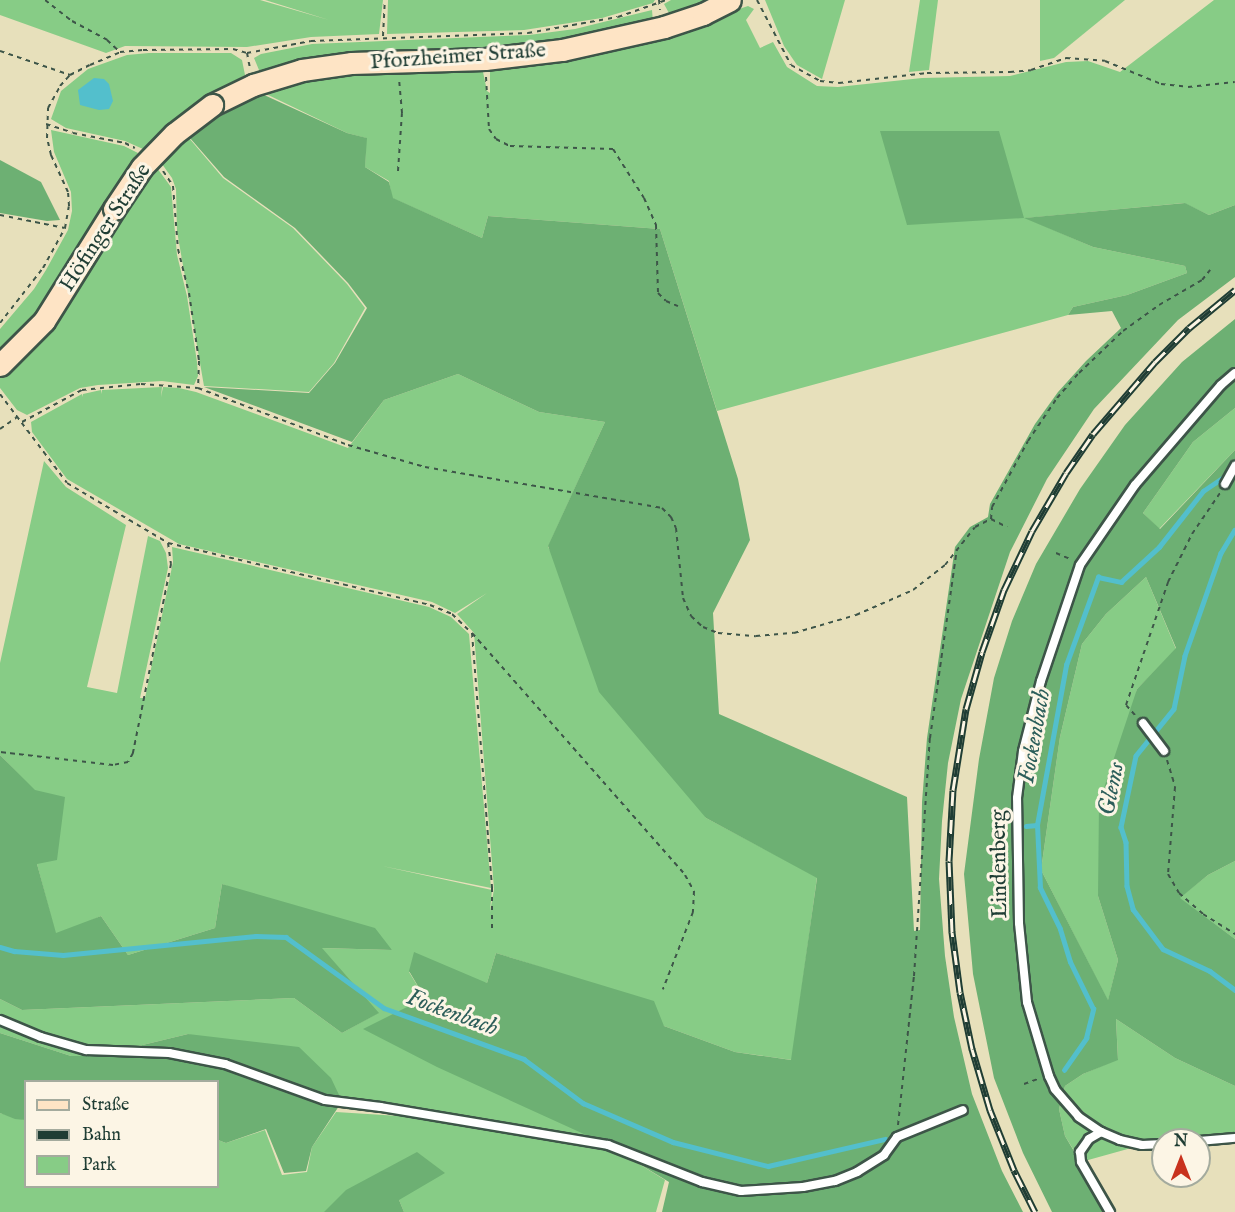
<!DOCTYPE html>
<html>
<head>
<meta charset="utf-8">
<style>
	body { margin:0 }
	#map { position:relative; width:1235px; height:1212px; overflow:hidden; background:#e7e0bb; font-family:"IM FELL English",serif }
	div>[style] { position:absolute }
	.green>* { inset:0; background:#87cc86 }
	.forest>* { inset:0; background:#6db073 }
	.water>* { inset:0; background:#53bfcc }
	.stream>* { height:4.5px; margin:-2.25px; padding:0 2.25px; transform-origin:2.25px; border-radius:2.25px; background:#53bfcc }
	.path>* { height:2px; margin-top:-1px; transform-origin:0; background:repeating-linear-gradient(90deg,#3d5548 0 4.5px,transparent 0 9px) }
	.roads { filter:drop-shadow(2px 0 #3d5548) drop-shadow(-2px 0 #3d5548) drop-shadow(0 2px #3d5548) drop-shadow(0 -2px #3d5548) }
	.lane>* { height:8px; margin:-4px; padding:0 4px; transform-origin:4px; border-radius:4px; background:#fff }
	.secondary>* { height:21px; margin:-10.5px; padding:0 10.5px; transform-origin:10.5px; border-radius:10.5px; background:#fee4c5 }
	.rail>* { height:7px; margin-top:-3.5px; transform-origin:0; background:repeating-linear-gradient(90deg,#fcf5e5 0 14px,#1f3d34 0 28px); box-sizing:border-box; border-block:2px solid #1f3d34 }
	.bridges { filter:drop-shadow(2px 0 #3d5548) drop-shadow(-2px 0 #3d5548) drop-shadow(0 2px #3d5548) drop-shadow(0 -2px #3d5548) }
	.secondary-bridge>* { height:21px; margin:-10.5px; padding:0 10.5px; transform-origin:10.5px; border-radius:10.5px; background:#fee4c5 }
	span { translate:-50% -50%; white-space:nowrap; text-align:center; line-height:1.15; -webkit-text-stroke:6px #fcf5e5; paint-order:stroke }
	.street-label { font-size:22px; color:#1f3d34 }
	.water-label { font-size:24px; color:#2c5e5a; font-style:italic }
	.legend { position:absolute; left:24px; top:1080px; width:195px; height:108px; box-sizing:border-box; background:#fcf5e5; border:2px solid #a4ab9e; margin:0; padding:8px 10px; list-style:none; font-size:18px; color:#1f3d34 }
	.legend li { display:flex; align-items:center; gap:12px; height:30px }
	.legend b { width:30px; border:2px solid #a4ab9e }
	.north { position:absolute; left:1151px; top:1128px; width:60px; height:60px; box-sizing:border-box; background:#fcf5e5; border:2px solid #a4ab9e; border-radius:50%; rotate:0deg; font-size:16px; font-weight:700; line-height:24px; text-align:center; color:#1f3d34 }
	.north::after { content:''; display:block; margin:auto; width:21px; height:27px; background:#c8321e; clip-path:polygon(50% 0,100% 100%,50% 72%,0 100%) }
</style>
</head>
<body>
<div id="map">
	<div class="green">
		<i style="clip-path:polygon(0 0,260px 0,329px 20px,265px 0,383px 0,379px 34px,311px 37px,247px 47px,125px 46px,106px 53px,0 15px)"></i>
		<i style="clip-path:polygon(388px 0,655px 0,653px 3px,602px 18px,524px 30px,387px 34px)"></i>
		<i style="clip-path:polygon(671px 0,708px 0,670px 15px,664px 4px)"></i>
		<i style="clip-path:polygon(765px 0,845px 0,822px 79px,797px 65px,784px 46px)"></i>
		<i style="clip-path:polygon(920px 0,938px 0,929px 70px,909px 72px)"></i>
		<i style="clip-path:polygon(1040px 0,1125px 0,1054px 58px,1040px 61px)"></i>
		<i style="clip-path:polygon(1214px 0,1235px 0,1235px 205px,1209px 215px,1184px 203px,1026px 218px,1093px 247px,1185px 266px,1187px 273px,1127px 295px,1073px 307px,1068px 315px,717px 411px,660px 229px,488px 216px,482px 238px,392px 198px,389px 181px,365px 167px,366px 138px,347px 133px,264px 93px,298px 82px,330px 76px,482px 67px,487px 91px,490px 93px,490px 67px,695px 24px,748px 6px,754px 9px,746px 20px,760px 48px,773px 42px,787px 67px,817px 86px,838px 87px,922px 78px,1010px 76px,1066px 62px,1088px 61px,1120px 72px)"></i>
		<i style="clip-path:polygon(652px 10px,653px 22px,511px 49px,266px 71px,259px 70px,254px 58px,261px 54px,312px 44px,529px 35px,575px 29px)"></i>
		<i style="clip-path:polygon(149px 53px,231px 53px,242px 60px,245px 75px,170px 123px,143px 149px,125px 141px,66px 128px,51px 119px,61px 91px,88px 69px,127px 55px)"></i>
		<i style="clip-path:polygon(51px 130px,124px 146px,138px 153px,116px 185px,61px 278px,25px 328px,0 352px,0 329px,34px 289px,46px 270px,68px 230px,72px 211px,71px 192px,54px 152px)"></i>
		<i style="clip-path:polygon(189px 138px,223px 178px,293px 228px,347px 284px,365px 308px,334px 363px,309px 392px,204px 386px,177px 231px,176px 189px,172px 178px,162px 164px)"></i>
		<i style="clip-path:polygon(157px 168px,171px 187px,177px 255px,187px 296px,197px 362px,198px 376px,194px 385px,162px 381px,98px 385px,80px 388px,27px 415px,17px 410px,0 388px,0 376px,23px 356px,50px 327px,68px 302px,126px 204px)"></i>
		<i style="clip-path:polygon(458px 374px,539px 412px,605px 422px,548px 547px,706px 818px,817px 877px,792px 1060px,735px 1052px,664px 1026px,568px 976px,496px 953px,487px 983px,409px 972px,425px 998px,574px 1124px,665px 1180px,656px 1212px,404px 1212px,399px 1200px,325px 1212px,0 1212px,0 1113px,25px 1120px,26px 1186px,218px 1186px,218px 1140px,226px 1143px,265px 1130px,282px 1175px,307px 1172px,312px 1147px,336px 1112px,415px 1117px,339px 1106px,340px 1097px,188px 1034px,97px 1056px,71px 1056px,0 1033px,0 999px,22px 1010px,294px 998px,342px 1033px,378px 1013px,321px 948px,392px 950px,222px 884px,215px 928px,128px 955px,101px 916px,56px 936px,37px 864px,35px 791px,0 755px,0 663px,44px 461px,66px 487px,126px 525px,87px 687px,117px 693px,148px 536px,160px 541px,166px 553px,168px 568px,140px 698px,145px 698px,173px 562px,172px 547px,429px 607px,451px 617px,469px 634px,491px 888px,382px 866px,492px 890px,490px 912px,494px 889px,474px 633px,457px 614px,487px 593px,455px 613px,432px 602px,179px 544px,67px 479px,32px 432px,31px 422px,82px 394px,82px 397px,83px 394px,101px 390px,101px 394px,102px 390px,162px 387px,161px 397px,163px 387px,179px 388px,196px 392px,348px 448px,384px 400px)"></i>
		<i style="clip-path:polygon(1235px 408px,1235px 450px,1159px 529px,1143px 513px,1193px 442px)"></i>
		<i style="clip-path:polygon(1146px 577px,1176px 649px,1137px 689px,1098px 896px,1118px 960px,1108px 1001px,1041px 870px,1060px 737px,1082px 644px,1106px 614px)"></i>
		<i style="clip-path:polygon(1235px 861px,1235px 939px,1179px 898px,1208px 875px)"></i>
		<i style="clip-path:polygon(1116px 1019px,1175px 1058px,1235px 1086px,1235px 1138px,1163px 1140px,1163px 1144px,1142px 1145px,1081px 1162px,1065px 1136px,1059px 1109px,1065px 1086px,1083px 1074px,1118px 1059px)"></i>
	</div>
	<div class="forest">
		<i style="clip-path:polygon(262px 94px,347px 133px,367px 138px,365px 167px,389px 182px,393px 198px,482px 238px,488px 216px,660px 229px,738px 479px,750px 540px,713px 613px,719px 714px,907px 797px,914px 931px,920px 930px,922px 802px,927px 738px,955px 547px,970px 527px,988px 517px,990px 504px,1035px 424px,1058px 392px,1086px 361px,1121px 328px,1112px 311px,1068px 315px,1073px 307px,1127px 295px,1187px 273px,1185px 266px,1093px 247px,1024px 218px,907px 225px,880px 131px,999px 131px,1024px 218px,1185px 203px,1209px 215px,1235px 205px,1235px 277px,1178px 320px,1094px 409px,1047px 479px,1010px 552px,961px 699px,948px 763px,942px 821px,939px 879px,945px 956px,954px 1017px,972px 1094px,1002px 1171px,1023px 1212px,662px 1212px,669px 1182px,608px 1145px,437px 1067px,363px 1029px,425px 998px,409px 971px,414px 952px,487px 983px,496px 953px,654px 1001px,664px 1026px,735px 1052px,791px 1060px,817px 878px,706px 818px,599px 692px,548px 546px,605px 422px,539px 412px,458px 374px,384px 400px,352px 442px,204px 387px,309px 393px,335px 363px,367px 308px,348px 283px,295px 228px,224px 177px,190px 138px,215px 119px)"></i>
		<i style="clip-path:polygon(0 160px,41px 182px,60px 220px,47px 221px,0 213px)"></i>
		<i style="clip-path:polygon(evenodd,1235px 319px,1235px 408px,1193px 442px,1143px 513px,1160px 529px,1235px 450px,1235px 861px,1208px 875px,1180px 898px,1235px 939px,1235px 1086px,1175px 1058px,1116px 1019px,1118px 1060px,1083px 1074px,1065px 1086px,1059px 1109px,1065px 1136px,1110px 1212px,1052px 1212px,1023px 1153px,994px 1078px,973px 974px,964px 874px,979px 759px,994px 678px,1012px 621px,1036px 564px,1080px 489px,1125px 425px,1182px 362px,1235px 319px,1146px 577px,1176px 648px,1137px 689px,1099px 803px,1098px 896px,1118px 960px,1108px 1000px,1041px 870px,1060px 737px,1082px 644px,1106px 614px,1146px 577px)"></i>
		<i style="clip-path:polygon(0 755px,35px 790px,65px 797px,57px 860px,37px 864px,56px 933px,101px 916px,128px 955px,215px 928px,222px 884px,375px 928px,392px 950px,322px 948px,379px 1013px,342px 1033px,294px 998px,22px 1010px,0 999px)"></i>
		<i style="clip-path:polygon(0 1033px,71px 1056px,97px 1056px,188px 1034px,299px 1047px,331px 1078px,340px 1097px,339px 1106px,312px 1147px,306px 1171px,284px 1173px,266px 1129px,226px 1143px,218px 1140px,218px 1082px,26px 1082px,25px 1120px,15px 1119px,0 1113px)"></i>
		<i style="clip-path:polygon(417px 1152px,445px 1173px,399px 1200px,404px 1212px,324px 1212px,346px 1190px)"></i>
	</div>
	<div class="water">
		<i style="clip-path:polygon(94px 78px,104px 79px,109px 84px,113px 101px,109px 109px,99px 110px,80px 105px,78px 90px)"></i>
	</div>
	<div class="stream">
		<i style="left:1235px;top:530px;width:27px;rotate:121deg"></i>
		<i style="left:1221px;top:553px;width:109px;rotate:109.3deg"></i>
		<i style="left:1185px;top:656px;width:54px;rotate:101.7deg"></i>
		<i style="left:1174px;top:709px;width:60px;rotate:129deg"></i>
		<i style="left:1136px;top:756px;width:73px;rotate:101.9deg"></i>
		<i style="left:1121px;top:827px;width:16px;rotate:72deg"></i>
		<i style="left:1126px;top:842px;width:44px;rotate:88.7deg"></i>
		<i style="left:1127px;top:886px;width:24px;rotate:75deg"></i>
		<i style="left:1133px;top:909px;width:50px;rotate:53.1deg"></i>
		<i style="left:1163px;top:949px;width:52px;rotate:25.1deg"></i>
		<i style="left:1210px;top:971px;width:31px;rotate:37deg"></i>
		<i style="left:1026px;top:826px;width:11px;rotate:-5deg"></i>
		<i style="left:0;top:947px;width:15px;rotate:16deg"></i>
		<i style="left:14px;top:951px;width:49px;rotate:4.7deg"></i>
		<i style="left:63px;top:955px;width:194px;rotate:-5.6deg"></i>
		<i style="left:256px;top:936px;width:30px;rotate:2deg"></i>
		<i style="left:286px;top:937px;width:121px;rotate:35.9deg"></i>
		<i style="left:384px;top:1008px;width:149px;rotate:20deg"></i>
		<i style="left:524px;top:1059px;width:74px;rotate:36.7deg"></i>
		<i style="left:583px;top:1103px;width:98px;rotate:23.4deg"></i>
		<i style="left:673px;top:1142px;width:98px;rotate:14.2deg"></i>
		<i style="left:768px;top:1166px;width:120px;rotate:-13deg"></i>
		<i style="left:1064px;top:1070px;width:39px;rotate:-55deg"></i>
		<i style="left:1086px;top:1038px;width:30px;rotate:-76deg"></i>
		<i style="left:1093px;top:1009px;width:52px;rotate:-116.1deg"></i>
		<i style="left:1070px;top:962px;width:34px;rotate:-107deg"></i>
		<i style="left:1060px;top:929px;width:46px;rotate:-116deg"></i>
		<i style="left:1040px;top:888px;width:63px;rotate:-92.7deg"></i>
		<i style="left:1037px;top:825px;width:163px;rotate:-79.7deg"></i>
		<i style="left:1066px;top:665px;width:94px;rotate:-70deg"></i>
		<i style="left:1098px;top:577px;width:24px;rotate:12deg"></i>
		<i style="left:1121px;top:582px;width:52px;rotate:-42.6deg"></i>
		<i style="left:1159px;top:547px;width:71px;rotate:-51.8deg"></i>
		<i style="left:1203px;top:491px;width:32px;rotate:-34deg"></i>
	</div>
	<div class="path">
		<i style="left:45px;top:0;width:34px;rotate:38deg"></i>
		<i style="left:72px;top:21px;width:40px;rotate:28deg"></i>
		<i style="left:107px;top:40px;width:18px;rotate:43deg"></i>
		<i style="left:659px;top:0;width:10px;rotate:84deg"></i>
		<i style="left:757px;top:0;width:73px;rotate:62.4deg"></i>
		<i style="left:791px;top:65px;width:33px;rotate:29deg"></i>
		<i style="left:820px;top:81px;width:19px;rotate:6deg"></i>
		<i style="left:839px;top:83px;width:89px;rotate:-6.5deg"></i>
		<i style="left:927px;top:73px;width:83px;rotate:-0.7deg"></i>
		<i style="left:1010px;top:72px;width:21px;rotate:-5deg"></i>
		<i style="left:1031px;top:70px;width:37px;rotate:-19deg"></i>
		<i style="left:1066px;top:58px;width:39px;rotate:4deg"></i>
		<i style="left:1105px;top:61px;width:61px;rotate:22.3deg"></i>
		<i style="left:1161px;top:84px;width:27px;rotate:6deg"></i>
		<i style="left:1188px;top:87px;width:47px;rotate:-6.1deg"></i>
		<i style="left:383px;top:36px;width:36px;rotate:-87deg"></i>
		<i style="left:0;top:51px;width:74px;rotate:18.9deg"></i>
		<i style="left:247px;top:53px;width:15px;rotate:79deg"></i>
		<i style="left:486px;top:77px;width:52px;rotate:86.7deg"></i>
		<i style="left:489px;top:129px;width:12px;rotate:55deg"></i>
		<i style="left:496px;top:139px;width:16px;rotate:27deg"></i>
		<i style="left:510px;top:146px;width:103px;rotate:1.7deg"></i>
		<i style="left:613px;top:149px;width:58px;rotate:57.7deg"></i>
		<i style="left:644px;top:198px;width:30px;rotate:66deg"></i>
		<i style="left:656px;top:225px;width:68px;rotate:88.3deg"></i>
		<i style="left:658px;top:293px;width:11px;rotate:45deg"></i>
		<i style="left:666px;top:301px;width:13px;rotate:23deg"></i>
		<i style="left:46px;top:124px;width:28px;rotate:18deg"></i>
		<i style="left:73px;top:133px;width:53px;rotate:10.9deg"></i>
		<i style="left:125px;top:143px;width:11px;rotate:27deg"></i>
		<i style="left:163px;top:171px;width:18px;rotate:56deg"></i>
		<i style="left:173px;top:186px;width:63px;rotate:85.5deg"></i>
		<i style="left:178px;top:249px;width:45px;rotate:76deg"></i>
		<i style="left:189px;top:293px;width:69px;rotate:81.6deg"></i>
		<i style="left:199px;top:361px;width:26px;rotate:92deg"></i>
		<i style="left:398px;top:171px;width:58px;rotate:-86.1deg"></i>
		<i style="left:402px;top:113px;width:35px;rotate:-95deg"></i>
		<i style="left:0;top:215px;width:66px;rotate:11.3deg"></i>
		<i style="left:0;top:323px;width:70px;rotate:-52deg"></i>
		<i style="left:43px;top:268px;width:46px;rotate:-61.2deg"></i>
		<i style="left:65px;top:228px;width:22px;rotate:-80deg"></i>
		<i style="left:69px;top:206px;width:14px;rotate:-94deg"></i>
		<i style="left:68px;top:192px;width:41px;rotate:-114.7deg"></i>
		<i style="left:51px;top:155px;width:17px;rotate:-103deg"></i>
		<i style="left:47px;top:138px;width:30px;rotate:-88deg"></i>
		<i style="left:48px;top:108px;width:25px;rotate:-61deg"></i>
		<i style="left:60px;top:86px;width:15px;rotate:-48deg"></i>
		<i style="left:70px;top:75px;width:22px;rotate:-27deg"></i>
		<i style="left:90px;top:65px;width:33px;rotate:-23deg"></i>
		<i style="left:120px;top:52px;width:23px;rotate:-5deg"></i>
		<i style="left:143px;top:50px;width:90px;rotate:-0.6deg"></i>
		<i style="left:233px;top:49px;width:15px;rotate:16deg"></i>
		<i style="left:247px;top:53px;width:65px;rotate:-10.6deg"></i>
		<i style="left:311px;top:41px;width:217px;rotate:-2.1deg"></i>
		<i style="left:528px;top:33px;width:91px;rotate:-10.1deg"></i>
		<i style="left:618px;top:17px;width:51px;rotate:-19.5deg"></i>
		<i style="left:0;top:394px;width:111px;rotate:53deg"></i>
		<i style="left:67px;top:483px;width:117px;rotate:30.7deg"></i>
		<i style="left:168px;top:543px;width:21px;rotate:82deg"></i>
		<i style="left:171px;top:564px;width:193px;rotate:101.4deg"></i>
		<i style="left:133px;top:753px;width:10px;rotate:119deg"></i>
		<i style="left:128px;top:762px;width:15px;rotate:169deg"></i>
		<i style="left:113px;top:765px;width:114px;rotate:-173.4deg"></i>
		<i style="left:22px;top:422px;width:68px;rotate:-28.1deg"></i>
		<i style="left:82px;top:390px;width:59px;rotate:-5.8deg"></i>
		<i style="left:141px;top:384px;width:57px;rotate:4deg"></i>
		<i style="left:198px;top:388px;width:160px;rotate:20.8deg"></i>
		<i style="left:348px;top:445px;width:80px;rotate:15.9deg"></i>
		<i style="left:425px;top:467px;width:241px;rotate:9.8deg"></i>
		<i style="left:662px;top:508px;width:13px;rotate:45deg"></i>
		<i style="left:671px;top:517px;width:12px;rotate:66deg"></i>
		<i style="left:676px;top:528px;width:70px;rotate:84.3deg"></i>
		<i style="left:683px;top:598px;width:20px;rotate:66deg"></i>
		<i style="left:691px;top:616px;width:16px;rotate:43deg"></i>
		<i style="left:703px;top:627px;width:16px;rotate:22deg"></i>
		<i style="left:718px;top:633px;width:38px;rotate:5deg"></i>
		<i style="left:756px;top:636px;width:38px;rotate:-5deg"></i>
		<i style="left:794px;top:633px;width:65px;rotate:-16.2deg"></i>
		<i style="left:856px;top:615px;width:62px;rotate:-23.7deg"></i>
		<i style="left:913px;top:590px;width:41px;rotate:-38deg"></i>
		<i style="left:945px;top:565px;width:48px;rotate:-51.7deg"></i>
		<i style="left:975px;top:527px;width:18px;rotate:-27deg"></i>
		<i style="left:991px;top:519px;width:18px;rotate:27deg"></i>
		<i style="left:0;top:429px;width:21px;rotate:-35deg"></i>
		<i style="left:991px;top:519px;width:12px;rotate:-85deg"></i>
		<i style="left:992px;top:507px;width:75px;rotate:-61.4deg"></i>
		<i style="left:1028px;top:441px;width:52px;rotate:-56deg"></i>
		<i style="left:1057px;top:398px;width:33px;rotate:-49deg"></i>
		<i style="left:1079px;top:373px;width:61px;rotate:-43.7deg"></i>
		<i style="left:1123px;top:331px;width:44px;rotate:-35.8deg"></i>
		<i style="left:1159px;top:305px;width:50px;rotate:-30.2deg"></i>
		<i style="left:1202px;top:280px;width:13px;rotate:-51deg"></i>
		<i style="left:168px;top:543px;width:269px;rotate:13.3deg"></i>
		<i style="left:430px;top:605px;width:24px;rotate:22deg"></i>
		<i style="left:452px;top:614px;width:28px;rotate:44deg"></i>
		<i style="left:472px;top:633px;width:322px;rotate:48.6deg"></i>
		<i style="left:685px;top:875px;width:18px;rotate:61deg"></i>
		<i style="left:694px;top:891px;width:21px;rotate:93deg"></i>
		<i style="left:693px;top:912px;width:83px;rotate:111.3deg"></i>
		<i style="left:1056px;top:553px;width:15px;rotate:23deg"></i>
		<i style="left:472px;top:633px;width:256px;rotate:85.5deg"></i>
		<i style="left:492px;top:888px;width:42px;rotate:90deg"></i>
		<i style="left:1135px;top:715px;width:13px;rotate:-132deg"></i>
		<i style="left:1126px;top:705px;width:130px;rotate:-71.1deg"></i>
		<i style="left:1168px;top:582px;width:54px;rotate:-63.4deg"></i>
		<i style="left:1192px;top:534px;width:50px;rotate:-55.7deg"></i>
		<i style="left:1167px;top:760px;width:28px;rotate:73deg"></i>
		<i style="left:1175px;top:787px;width:87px;rotate:94.6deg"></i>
		<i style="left:1168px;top:874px;width:22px;rotate:60deg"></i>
		<i style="left:1179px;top:893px;width:32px;rotate:41deg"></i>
		<i style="left:1203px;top:914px;width:38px;rotate:32deg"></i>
		<i style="left:1024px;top:1084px;width:15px;rotate:-20deg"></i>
		<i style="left:898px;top:1125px;width:150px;rotate:-83.9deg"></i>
		<i style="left:914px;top:976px;width:239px;rotate:-86.2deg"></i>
		<i style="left:930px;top:738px;width:191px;rotate:-81.9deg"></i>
	</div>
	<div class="roads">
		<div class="lane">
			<i style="left:1225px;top:484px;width:21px;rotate:-61deg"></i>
			<i style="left:1143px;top:723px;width:35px;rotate:53deg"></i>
			<i style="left:0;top:1020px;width:44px;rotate:22.5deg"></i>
			<i style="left:41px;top:1037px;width:47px;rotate:16.1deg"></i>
			<i style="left:86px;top:1050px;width:83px;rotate:2.1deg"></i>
			<i style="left:169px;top:1053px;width:57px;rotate:11.1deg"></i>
			<i style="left:225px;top:1064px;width:106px;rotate:19.8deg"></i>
			<i style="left:325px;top:1100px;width:56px;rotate:7.1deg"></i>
			<i style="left:381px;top:1107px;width:230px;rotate:9.5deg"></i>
			<i style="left:608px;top:1145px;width:101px;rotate:21.5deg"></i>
			<i style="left:702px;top:1182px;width:40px;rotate:13deg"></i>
			<i style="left:741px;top:1191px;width:62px;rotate:-3.7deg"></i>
			<i style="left:803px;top:1187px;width:33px;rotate:-11deg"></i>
			<i style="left:835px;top:1181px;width:24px;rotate:-22deg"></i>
			<i style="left:857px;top:1172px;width:32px;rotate:-32deg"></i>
			<i style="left:884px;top:1155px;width:22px;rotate:-54deg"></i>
			<i style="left:897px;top:1137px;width:71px;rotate:-22.2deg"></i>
			<i style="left:1101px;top:1132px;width:14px;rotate:150deg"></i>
			<i style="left:1089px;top:1139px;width:16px;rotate:125deg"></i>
			<i style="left:1080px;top:1152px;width:10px;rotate:84deg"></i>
			<i style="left:1081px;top:1162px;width:58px;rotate:59.9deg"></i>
			<i style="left:1199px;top:1141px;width:36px;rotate:-5deg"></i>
			<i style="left:1163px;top:1144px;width:21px;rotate:177deg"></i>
			<i style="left:1142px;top:1145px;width:23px;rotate:-167deg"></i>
			<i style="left:1120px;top:1140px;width:21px;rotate:-157deg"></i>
			<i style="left:1101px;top:1132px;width:27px;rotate:-146deg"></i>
			<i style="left:1079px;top:1117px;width:37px;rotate:-131deg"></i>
			<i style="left:1055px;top:1089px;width:14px;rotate:-115deg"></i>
			<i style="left:1049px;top:1076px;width:77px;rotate:-106.6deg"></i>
			<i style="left:1027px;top:1002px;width:79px;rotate:-95.8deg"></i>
			<i style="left:1019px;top:923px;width:125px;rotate:-90.9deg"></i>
			<i style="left:1017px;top:798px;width:47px;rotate:-82.7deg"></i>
			<i style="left:1023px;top:751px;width:72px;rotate:-75.6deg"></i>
			<i style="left:1041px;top:681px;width:122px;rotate:-71.4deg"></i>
			<i style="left:1080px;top:565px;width:97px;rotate:-55.5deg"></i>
			<i style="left:1135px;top:485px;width:132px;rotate:-49.3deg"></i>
			<i style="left:1221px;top:385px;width:18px;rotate:-41deg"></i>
		</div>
		<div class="secondary">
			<i style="left:212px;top:105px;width:46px;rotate:-26deg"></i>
			<i style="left:253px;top:85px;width:51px;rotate:-17deg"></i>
			<i style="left:302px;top:70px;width:49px;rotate:-8.1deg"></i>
			<i style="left:351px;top:63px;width:134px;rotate:-1.7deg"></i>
			<i style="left:485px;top:59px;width:78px;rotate:-6.7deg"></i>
			<i style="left:562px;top:50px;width:105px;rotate:-12.7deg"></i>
			<i style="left:664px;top:27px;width:41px;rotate:-18.4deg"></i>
			<i style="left:703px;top:14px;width:30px;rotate:-27deg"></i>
			<i style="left:0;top:365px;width:62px;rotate:-45deg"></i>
			<i style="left:44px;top:321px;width:132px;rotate:-58deg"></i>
		</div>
	</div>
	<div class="rail">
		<i style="left:1035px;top:1212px;width:47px;rotate:-116.6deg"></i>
		<i style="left:1014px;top:1170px;width:65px;rotate:-111.8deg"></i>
		<i style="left:990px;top:1110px;width:64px;rotate:-106.4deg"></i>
		<i style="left:972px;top:1049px;width:58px;rotate:-101.9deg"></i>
		<i style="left:960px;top:992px;width:61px;rotate:-97.6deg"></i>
		<i style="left:952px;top:932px;width:71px;rotate:-92.4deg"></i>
		<i style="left:949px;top:861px;width:71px;rotate:-86.8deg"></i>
		<i style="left:953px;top:790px;width:82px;rotate:-80.9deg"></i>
		<i style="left:966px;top:709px;width:59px;rotate:-74.3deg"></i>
		<i style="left:982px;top:652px;width:66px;rotate:-70.5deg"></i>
		<i style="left:1004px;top:590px;width:65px;rotate:-64.6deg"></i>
		<i style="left:1032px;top:531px;width:67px;rotate:-59.6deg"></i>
		<i style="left:1066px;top:473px;width:47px;rotate:-55.3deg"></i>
		<i style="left:1093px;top:434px;width:95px;rotate:-49.3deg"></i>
		<i style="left:1155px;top:362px;width:48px;rotate:-45deg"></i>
		<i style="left:1189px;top:328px;width:60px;rotate:-39.6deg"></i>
	</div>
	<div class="bridges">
		<div class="secondary-bridge">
			<i style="left:114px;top:209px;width:50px;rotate:-56.3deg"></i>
			<i style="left:142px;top:167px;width:46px;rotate:-45.9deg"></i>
			<i style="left:174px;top:134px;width:48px;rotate:-37.3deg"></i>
		</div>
	</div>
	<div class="street-label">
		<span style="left:458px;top:57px;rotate:-4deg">Pforzheimer Straße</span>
		<span style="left:106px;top:228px;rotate:-57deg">Höfinger Straße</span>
		<span style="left:1000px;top:864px;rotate:-91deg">Lindenberg</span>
	</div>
	<div class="water-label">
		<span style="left:1035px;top:736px;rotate:-80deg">Fockenbach</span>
		<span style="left:1112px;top:789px;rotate:-79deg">Glems</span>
		<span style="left:452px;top:1013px;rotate:20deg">Fockenbach</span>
	</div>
	<ul class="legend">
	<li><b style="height:8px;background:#fee4c5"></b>Straße</li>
	<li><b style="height:8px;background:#1f3d34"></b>Bahn</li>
	<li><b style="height:16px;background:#87cc86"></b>Park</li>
	</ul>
	<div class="north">N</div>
</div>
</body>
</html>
